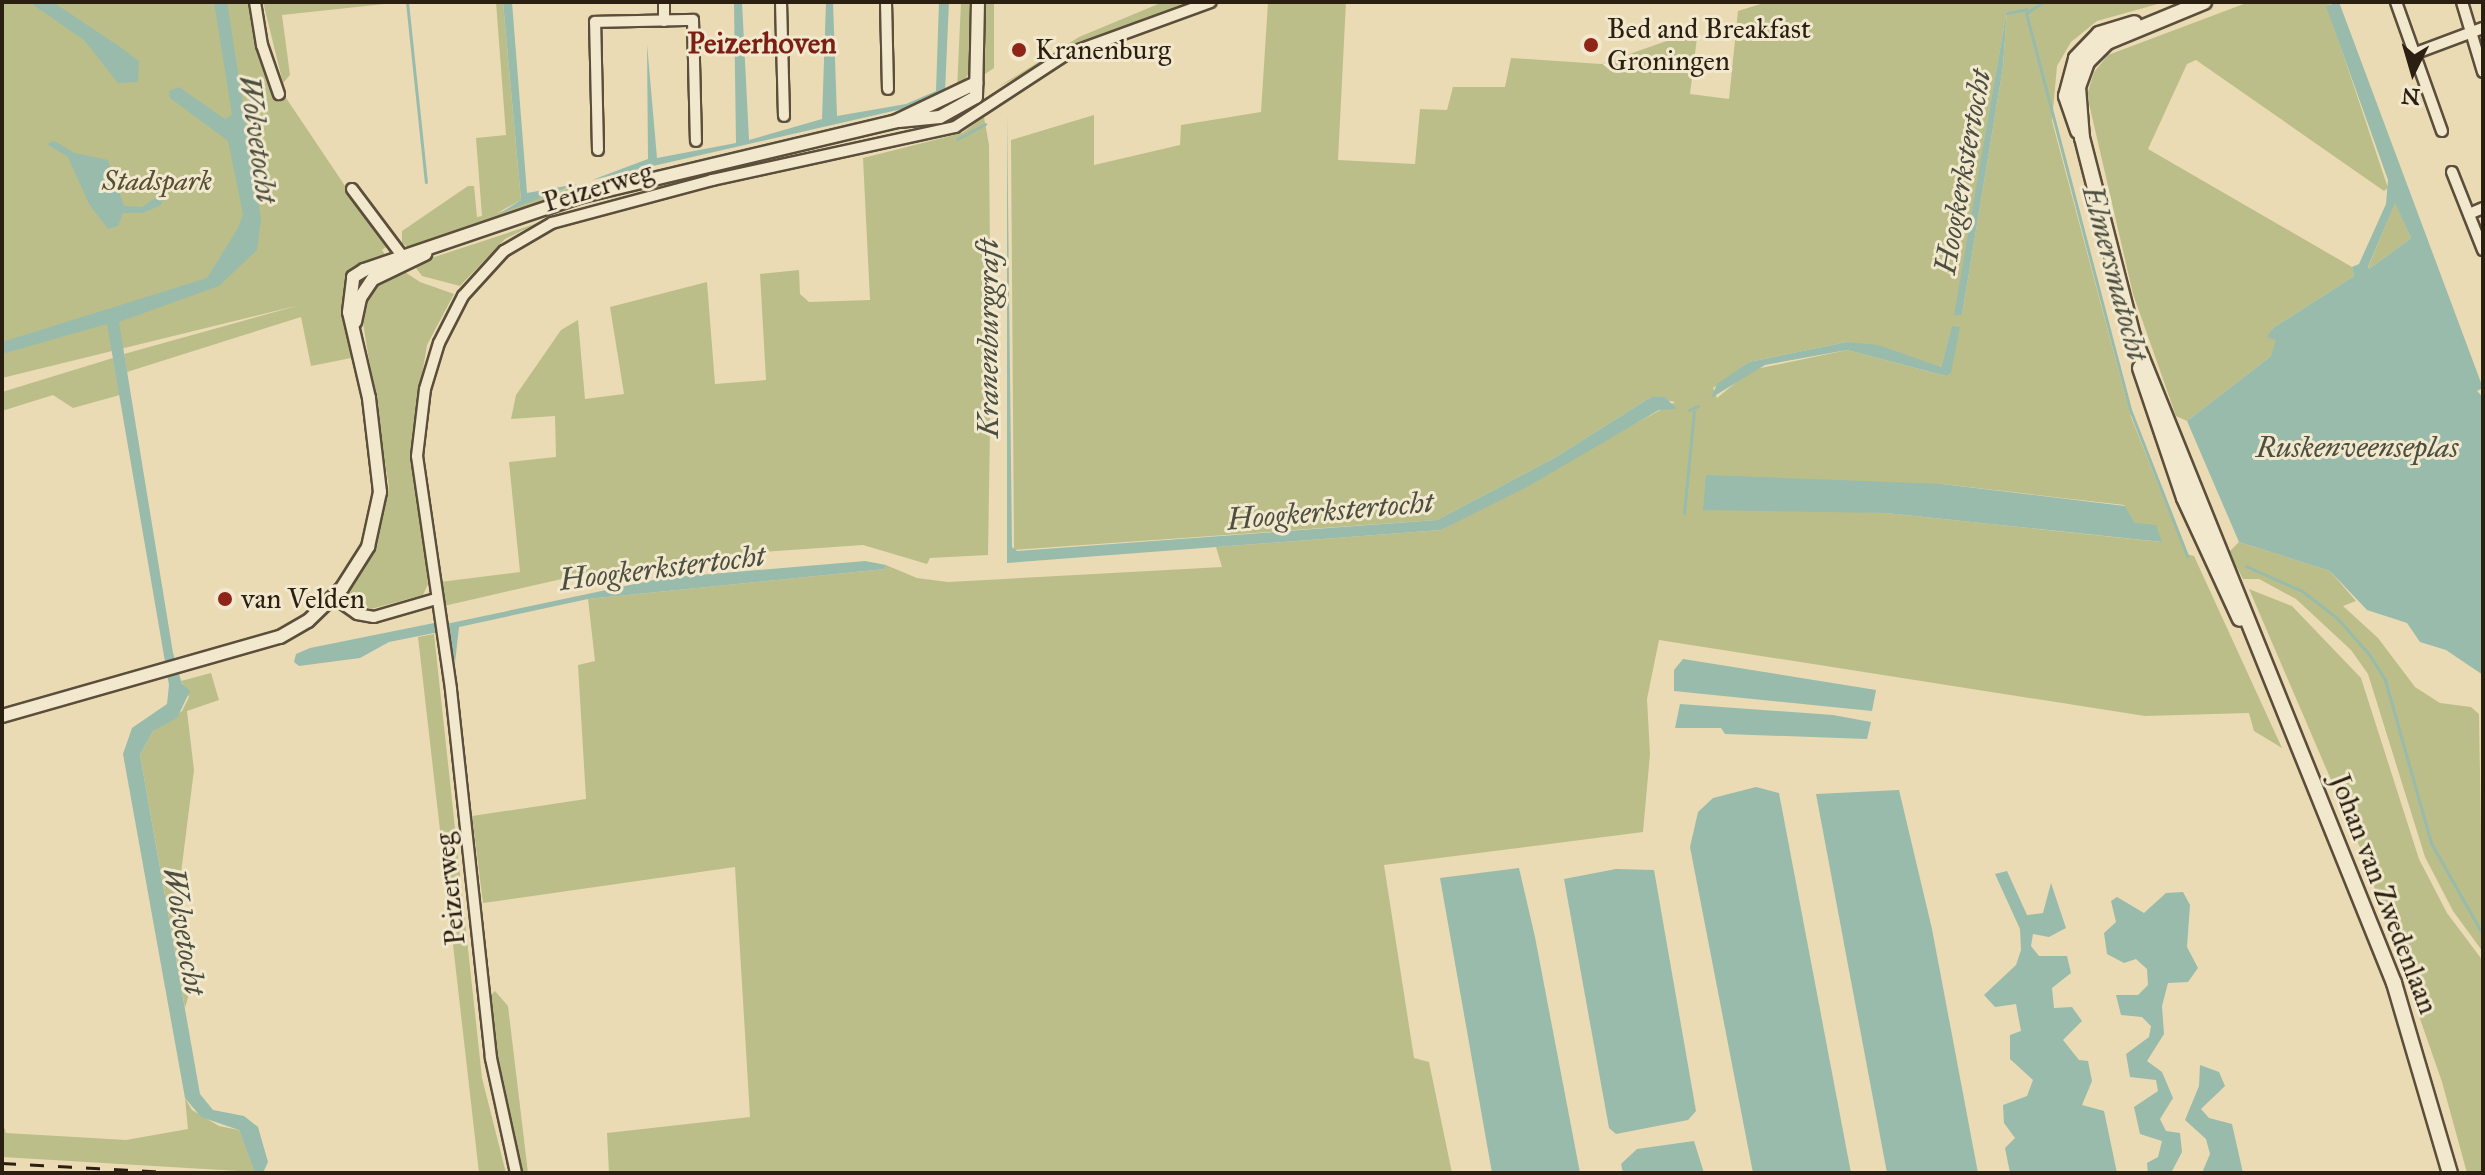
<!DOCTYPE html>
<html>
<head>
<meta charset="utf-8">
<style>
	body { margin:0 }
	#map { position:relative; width:2485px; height:1175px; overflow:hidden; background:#eadbb4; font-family:"IM FELL Great Primer",serif }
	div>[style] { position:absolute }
	.green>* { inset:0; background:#bcbe89 }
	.water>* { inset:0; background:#98bbac }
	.stream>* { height:3px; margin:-1.5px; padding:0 1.5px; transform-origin:1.5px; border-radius:1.5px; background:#98bbac }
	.roads { filter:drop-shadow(2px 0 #5b4e3a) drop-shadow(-2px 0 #5b4e3a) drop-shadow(0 2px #5b4e3a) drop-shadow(0 -2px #5b4e3a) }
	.minor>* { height:10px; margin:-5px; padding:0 5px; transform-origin:5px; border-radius:5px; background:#f1e8ce }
	.tertiary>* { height:12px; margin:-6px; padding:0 6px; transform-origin:6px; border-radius:6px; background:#f1e8ce }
	.secondary>* { height:14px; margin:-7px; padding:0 7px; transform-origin:7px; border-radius:7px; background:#f1e8ce }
	.rail>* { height:3px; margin-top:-1.5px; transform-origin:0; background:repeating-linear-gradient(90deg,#2b1f11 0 14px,transparent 0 28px) }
	.dots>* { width:22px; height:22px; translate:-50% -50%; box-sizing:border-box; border:4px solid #f1e8ce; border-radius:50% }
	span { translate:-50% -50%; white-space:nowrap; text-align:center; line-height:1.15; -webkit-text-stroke:6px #f1e8ce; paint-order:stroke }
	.poi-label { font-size:28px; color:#2b1f11 }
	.left { translate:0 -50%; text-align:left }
	.park-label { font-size:28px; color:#564f35; font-style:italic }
	.street-label { font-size:28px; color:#2b1f11 }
	.neighbourhood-label { font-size:30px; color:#7a1f14; font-weight:700 }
	.water-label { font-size:30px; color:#4c4e40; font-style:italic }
	.frame { position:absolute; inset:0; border:4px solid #2b1f11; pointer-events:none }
	.north { position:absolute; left:2373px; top:32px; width:80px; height:80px; -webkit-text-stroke:6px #f1e8ce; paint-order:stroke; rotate:185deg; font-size:22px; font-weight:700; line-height:32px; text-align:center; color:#2b1f11 }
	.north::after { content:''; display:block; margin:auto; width:28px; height:36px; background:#2b1f11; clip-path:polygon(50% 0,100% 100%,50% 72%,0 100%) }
</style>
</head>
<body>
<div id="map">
	<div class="green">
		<i style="clip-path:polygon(2px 2px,259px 2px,268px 71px,386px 247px,382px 250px,390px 262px,420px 282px,454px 294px,427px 345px,412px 435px,428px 584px,423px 595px,371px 609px,345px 598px,376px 544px,389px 487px,361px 310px,346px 331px,351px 358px,311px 366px,301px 317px,127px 372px,124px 354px,300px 305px,2px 378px)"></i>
		<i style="clip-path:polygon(263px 2px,403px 2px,282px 15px,290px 75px,283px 83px)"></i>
		<i style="clip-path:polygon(496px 2px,503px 2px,521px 200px,497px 213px,577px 185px,579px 192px,411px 249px,402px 243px,402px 231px,468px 186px,474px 186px,477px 217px,482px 216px,476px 138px,506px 135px)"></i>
		<i style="clip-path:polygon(961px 2px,971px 2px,970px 72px,957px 90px)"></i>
		<i style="clip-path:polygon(983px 2px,994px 2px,994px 68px,982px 76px)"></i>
		<i style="clip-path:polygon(1163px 2px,1196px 2px,1101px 34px,998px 87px,1079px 37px)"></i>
		<i style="clip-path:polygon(evenodd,1268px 2px,1346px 2px,1338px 160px,1415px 164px,1420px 109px,1447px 110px,1453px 87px,1505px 87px,1511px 58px,1601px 64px,1698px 30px,1690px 94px,1729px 99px,1738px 11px,1767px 2px,2165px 2px,2097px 21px,2071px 42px,2057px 66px,2052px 121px,2131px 417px,2186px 554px,2194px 556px,2282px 748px,2254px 731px,2249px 713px,2145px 716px,1659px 640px,1647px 699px,1650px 754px,1643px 832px,1384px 865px,1414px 1058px,1429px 1062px,1452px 1173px,609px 1173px,607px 1133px,750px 1117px,735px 867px,483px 903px,472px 816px,586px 799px,578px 665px,595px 661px,588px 599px,885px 569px,886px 565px,917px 578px,948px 582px,1222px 567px,1216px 547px,1441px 530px,1675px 402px,1651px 397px,1556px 457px,1437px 520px,1014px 550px,1011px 140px,1094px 115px,1094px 165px,1180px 145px,1181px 125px,1261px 112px,1268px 2px,2007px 9px,2003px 67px,1962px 315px,1955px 315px,2007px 9px,1268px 2px,1952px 327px,1946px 376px,1847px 350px,1751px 370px,1717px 398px,1713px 388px,1749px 362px,1847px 342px,1941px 367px,1952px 327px,1268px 2px,1942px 484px,2124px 505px,2135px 523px,2161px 542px,1886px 513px,1770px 508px,1942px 484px)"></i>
		<i style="clip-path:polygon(2249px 2px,2334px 2px,2327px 6px,2388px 188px,2384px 191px,2196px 60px,2187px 64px,2148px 149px,2352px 267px,2354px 276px,2273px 328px,2268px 337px,2276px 339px,2276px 349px,2271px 356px,2187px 421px,2176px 416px,2133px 294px,2087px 95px,2094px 72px,2108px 55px)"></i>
		<i style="clip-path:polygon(984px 117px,989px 145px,991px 363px,988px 555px,930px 558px,927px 564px,863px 545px,721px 555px,601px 570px,444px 606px,440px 582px,520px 572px,509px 462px,556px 457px,555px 416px,511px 419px,516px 395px,561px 330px,578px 320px,585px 399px,624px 394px,610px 307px,707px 282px,715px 384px,766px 380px,760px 274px,799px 270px,800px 294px,809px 302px,870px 300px,863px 158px,962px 133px)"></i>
		<i style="clip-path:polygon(2395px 202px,2411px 238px,2369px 269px,2368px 268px)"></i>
		<i style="clip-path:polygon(538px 223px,505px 239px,460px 286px,422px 276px,413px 264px)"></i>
		<i style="clip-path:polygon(113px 358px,120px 395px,73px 408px,53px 395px,2px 411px,2px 392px)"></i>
		<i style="clip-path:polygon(2239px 542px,2330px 571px,2356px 601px,2343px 606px,2378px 638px,2415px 687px,2440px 703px,2471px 707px,2479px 714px,2483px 952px,2453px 911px,2425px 857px,2368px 674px,2351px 650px,2296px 599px,2259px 579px,2243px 579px,2229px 552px)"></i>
		<i style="clip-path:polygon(2249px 589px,2292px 606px,2361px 678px,2419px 859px,2447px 913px,2483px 961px,2483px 1173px,2467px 1173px,2442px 1082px,2362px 852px)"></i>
		<i style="clip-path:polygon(434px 634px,482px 1078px,506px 1173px,479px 1173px,418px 637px)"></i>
		<i style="clip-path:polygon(211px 673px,219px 700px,187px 711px,194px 770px,178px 897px,191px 987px,185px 1008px,140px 755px,153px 731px,182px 711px,189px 697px,181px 681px)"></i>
		<i style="clip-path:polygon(495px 991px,508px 1006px,528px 1173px,516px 1173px,492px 1055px,490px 996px)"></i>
		<i style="clip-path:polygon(185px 1098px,192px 1110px,219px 1126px,239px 1130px,255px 1172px,2px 1157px,2px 1121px,6px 1133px,126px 1140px,188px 1129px)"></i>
	</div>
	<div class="water">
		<i style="clip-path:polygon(29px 2px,53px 2px,120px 47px,139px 61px,138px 82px,118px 83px,84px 40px)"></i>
		<i style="clip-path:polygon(214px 2px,227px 2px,261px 219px,257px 250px,219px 286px,119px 322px,173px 653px,182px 684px,190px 691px,177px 718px,153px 731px,140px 755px,200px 1094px,213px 1110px,244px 1116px,258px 1127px,268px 1162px,263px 1173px,255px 1173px,239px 1130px,201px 1117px,185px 1098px,123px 754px,132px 728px,167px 704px,169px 685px,107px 324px,2px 354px,2px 342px,207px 278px,238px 228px,243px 214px,228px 141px,170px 98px,169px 91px,179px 87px,225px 119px,232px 115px)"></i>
		<i style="clip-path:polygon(503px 2px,512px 2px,527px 193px,577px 184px,499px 214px,521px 200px)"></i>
		<i style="clip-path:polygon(734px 2px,742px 2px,749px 140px,822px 119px,826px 2px,833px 2px,837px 116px,906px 104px,936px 91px,939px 2px,949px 2px,945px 92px,915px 106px,592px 180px,648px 159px,647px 44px,657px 158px,736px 143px)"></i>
		<i style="clip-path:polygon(evenodd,2339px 2px,2483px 388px,2477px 391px,2483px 397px,2483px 675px,2446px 650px,2420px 642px,2407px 623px,2367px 610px,2330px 571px,2239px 542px,2187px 421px,2271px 356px,2276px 340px,2267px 337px,2273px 328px,2354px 276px,2352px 267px,2359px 264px,2386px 204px,2388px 180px,2326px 6px,2339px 2px,2395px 203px,2411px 238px,2369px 269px,2368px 267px,2395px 203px)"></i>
		<i style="clip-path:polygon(2007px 9px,2003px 67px,1962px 315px,1954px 315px)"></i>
		<i style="clip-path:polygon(1007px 113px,1012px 547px,1017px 551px,1437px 520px,1556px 457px,1651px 397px,1665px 397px,1677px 409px,1659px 410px,1527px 487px,1441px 530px,1007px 563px)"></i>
		<i style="clip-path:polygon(54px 141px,75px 153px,108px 160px,124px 206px,142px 207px,155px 198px,161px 184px,166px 188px,161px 205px,143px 213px,123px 213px,118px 226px,108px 229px,89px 204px,68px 157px,47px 144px)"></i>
		<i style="clip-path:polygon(1952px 326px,1960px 327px,1951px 373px,1946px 376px,1847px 350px,1765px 365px,1711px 398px,1717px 384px,1749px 362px,1847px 342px,1878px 345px,1941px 367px)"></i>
		<i style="clip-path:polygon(1706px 475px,1942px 484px,2125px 506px,2135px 523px,2156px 525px,2162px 542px,1886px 513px,1703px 510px)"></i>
		<i style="clip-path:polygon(865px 561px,886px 565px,885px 569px,588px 599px,459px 627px,455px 663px,446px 624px,663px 578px)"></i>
		<i style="clip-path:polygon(439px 622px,439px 632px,389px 642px,360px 658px,299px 666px,294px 662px,296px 654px,310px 648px)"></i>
		<i style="clip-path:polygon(1683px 659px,1876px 690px,1872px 711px,1674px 691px,1674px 670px)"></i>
		<i style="clip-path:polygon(1680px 704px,1833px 715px,1871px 722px,1867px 739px,1725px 734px,1721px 728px,1675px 728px)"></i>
		<i style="clip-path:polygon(1756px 787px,1779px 793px,1851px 1173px,1753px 1173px,1690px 847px,1698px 812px,1713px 798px)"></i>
		<i style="clip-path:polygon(1899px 790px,1932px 929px,1978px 1173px,1887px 1173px,1816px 794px)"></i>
		<i style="clip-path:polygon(1519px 868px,1535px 937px,1580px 1173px,1492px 1173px,1440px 878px)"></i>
		<i style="clip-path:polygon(1616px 869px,1654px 870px,1696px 1111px,1688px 1120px,1616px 1134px,1609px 1128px,1564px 879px)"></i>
		<i style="clip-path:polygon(2007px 871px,2027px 915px,2043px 913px,2051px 883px,2066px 928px,2049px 937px,2033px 934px,2031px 946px,2039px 956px,2067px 956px,2071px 973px,2052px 988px,2054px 1008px,2072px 1007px,2082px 1021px,2063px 1040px,2079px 1060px,2088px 1061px,2092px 1081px,2082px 1105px,2104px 1111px,2117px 1173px,2010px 1173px,2005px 1148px,2015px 1138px,2004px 1123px,2003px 1105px,2027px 1096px,2033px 1080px,2010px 1059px,2010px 1035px,2021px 1031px,2016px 1004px,1995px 1007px,1984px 995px,2016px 965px,2021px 950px,2020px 929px,1995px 874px)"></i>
		<i style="clip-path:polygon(2183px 892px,2190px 905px,2187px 947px,2198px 968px,2188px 982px,2168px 983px,2162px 1006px,2164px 1034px,2147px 1061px,2162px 1072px,2173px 1098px,2160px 1119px,2166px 1131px,2180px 1133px,2182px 1152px,2171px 1173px,2148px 1173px,2147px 1163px,2158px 1157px,2162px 1141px,2140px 1134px,2134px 1107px,2158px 1091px,2156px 1080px,2130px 1077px,2126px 1054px,2149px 1037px,2151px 1026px,2142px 1017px,2121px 1015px,2116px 995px,2138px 995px,2148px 985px,2147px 969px,2136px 959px,2124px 963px,2107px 954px,2104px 933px,2116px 922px,2111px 901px,2117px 897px,2144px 913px,2166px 893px)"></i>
		<i style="clip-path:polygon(2200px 1065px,2219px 1072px,2225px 1086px,2201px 1109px,2209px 1118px,2232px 1124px,2243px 1173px,2202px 1173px,2210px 1154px,2206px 1139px,2185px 1120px,2199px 1086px)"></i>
		<i style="clip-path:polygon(1694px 1141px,1704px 1173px,1623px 1173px,1621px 1164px,1637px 1149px)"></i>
	</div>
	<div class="stream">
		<i style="left:407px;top:2px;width:181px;rotate:84deg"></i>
		<i style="left:2043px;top:2px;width:20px;rotate:147deg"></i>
		<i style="left:2026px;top:13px;width:413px;rotate:75.3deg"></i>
		<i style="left:2131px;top:412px;width:155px;rotate:68.7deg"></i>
		<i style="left:2007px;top:13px;width:20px;rotate:-11deg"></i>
		<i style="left:957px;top:139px;width:32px;rotate:-28deg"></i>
		<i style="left:1689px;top:410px;width:10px;rotate:-24deg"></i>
		<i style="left:1684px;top:513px;width:102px;rotate:-84.4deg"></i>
		<i style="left:2246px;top:566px;width:61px;rotate:24.1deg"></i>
		<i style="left:2302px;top:591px;width:44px;rotate:37.6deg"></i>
		<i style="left:2337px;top:618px;width:48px;rotate:48.4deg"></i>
		<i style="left:2369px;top:654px;width:31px;rotate:58deg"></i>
		<i style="left:2385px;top:680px;width:169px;rotate:74.2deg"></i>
		<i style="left:2431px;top:843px;width:106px;rotate:60.5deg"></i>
	</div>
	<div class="roads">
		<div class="minor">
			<i style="left:255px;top:2px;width:44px;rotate:80.8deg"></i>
			<i style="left:262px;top:45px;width:52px;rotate:70.9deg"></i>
			<i style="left:664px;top:2px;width:19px;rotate:90deg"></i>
			<i style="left:781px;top:2px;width:114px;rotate:88.5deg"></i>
			<i style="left:886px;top:2px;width:87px;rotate:88.7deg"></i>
			<i style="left:2396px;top:2px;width:137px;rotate:70.4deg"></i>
			<i style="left:2462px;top:2px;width:73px;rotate:73.3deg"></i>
			<i style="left:2416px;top:53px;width:72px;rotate:-20.5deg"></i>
			<i style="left:598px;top:150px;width:128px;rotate:-91.3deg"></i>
			<i style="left:595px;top:22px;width:98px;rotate:-1.2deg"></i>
			<i style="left:693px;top:20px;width:121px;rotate:88.6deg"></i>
			<i style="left:2452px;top:172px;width:84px;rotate:68.3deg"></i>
			<i style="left:352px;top:189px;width:90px;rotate:53.1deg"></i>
			<i style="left:2469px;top:214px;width:15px;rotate:-23deg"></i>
			<i style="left:333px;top:597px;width:29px;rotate:35deg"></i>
			<i style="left:357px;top:614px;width:17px;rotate:10deg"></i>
			<i style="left:374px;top:617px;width:65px;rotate:-16.2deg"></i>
			<i style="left:516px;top:1173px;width:118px;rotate:-102.3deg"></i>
			<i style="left:491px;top:1058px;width:371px;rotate:-96.2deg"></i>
			<i style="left:451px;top:689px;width:235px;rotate:-98.3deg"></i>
			<i style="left:417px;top:456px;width:67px;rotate:-83.2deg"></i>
			<i style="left:425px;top:389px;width:48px;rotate:-73.1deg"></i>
			<i style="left:439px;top:343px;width:53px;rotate:-62.9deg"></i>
			<i style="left:463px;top:296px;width:61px;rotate:-47.7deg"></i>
			<i style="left:504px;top:251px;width:56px;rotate:-30.3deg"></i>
			<i style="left:552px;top:223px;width:166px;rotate:-15deg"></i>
			<i style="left:712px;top:180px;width:249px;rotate:-12.3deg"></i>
			<i style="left:955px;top:127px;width:131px;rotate:-33.2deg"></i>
			<i style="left:1065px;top:55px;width:155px;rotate:-20deg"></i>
		</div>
		<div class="tertiary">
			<i style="left:899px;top:121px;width:41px;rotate:-5.6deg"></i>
			<i style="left:940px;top:117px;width:41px;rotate:-29.1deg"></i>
			<i style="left:976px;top:97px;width:95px;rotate:-88.8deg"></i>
			<i style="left:355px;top:322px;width:25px;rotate:-78deg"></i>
			<i style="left:360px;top:298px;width:23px;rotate:-56deg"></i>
			<i style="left:373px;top:279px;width:58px;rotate:-25.7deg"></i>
			<i style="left:2px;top:716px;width:289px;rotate:-15.9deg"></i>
			<i style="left:280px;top:637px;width:32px;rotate:-30deg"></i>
			<i style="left:308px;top:621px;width:47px;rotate:-44.1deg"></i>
			<i style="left:342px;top:588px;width:49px;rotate:-57.6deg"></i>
			<i style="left:368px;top:547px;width:56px;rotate:-77.7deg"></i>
			<i style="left:380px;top:492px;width:95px;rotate:-96.7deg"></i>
			<i style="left:369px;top:398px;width:88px;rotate:-103.1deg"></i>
			<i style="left:349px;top:312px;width:35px;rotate:-83deg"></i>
			<i style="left:353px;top:277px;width:13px;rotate:-32deg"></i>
			<i style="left:364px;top:270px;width:226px;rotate:-18.8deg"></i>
			<i style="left:578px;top:197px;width:327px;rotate:-13.4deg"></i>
			<i style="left:896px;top:121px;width:89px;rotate:-25.4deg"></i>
		</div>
		<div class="secondary">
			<i style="left:2078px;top:131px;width:37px;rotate:-109deg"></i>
			<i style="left:2066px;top:96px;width:39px;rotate:-75deg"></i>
			<i style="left:2076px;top:58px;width:33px;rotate:-46deg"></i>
			<i style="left:2099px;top:34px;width:37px;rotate:-17deg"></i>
			<i style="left:2133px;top:336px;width:698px;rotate:68.03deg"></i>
			<i style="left:2394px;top:983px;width:198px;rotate:73.6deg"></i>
			<i style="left:2135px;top:344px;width:213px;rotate:-104.4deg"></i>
			<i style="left:2082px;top:138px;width:51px;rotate:-94.5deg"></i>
			<i style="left:2078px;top:87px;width:27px;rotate:-70deg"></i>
			<i style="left:2087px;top:62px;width:28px;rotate:-45deg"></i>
			<i style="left:2107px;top:42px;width:105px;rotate:-22.4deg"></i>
			<i style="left:2140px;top:368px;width:137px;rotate:71.3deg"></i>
			<i style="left:2184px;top:498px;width:133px;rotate:65.2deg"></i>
		</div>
	</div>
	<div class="rail">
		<i style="left:2px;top:1163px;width:185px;rotate:3.1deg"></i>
	</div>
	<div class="dots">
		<i style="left:1591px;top:45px;background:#8f2418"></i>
		<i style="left:1019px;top:50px;background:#8f2418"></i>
		<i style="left:225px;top:599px;background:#8f2418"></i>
	</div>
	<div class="poi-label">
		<span class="left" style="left:1607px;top:45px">Bed and Breakfast<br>Groningen</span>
		<span class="left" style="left:1035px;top:50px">Kranenburg</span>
		<span class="left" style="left:241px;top:599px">van Velden</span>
	</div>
	<div class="park-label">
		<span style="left:157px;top:181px">Stadspark</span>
	</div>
	<div class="street-label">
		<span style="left:598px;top:187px;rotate:-17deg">Peizerweg</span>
		<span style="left:450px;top:889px;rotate:-96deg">Peizerweg</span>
		<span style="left:2384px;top:894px;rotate:69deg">Johan van Zwedenlaan</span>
	</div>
	<div class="neighbourhood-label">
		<span style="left:762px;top:43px">Peizerhoven</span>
	</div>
	<div class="water-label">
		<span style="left:258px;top:139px;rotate:82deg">Wolvetocht</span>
		<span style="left:1963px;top:172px;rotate:-80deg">Hoogkerkstertocht</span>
		<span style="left:2115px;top:273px;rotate:75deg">Elmersmatocht</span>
		<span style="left:988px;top:338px;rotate:-90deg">Kranenburggraft</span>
		<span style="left:2357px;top:447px">Ruskenveenseplas</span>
		<span style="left:1330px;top:511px;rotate:-5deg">Hoogkerkstertocht</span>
		<span style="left:662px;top:568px;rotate:-7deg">Hoogkerkstertocht</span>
		<span style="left:184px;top:931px;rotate:80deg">Wolvetocht</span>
	</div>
	<div class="frame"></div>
	<div class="north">N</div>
</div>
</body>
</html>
